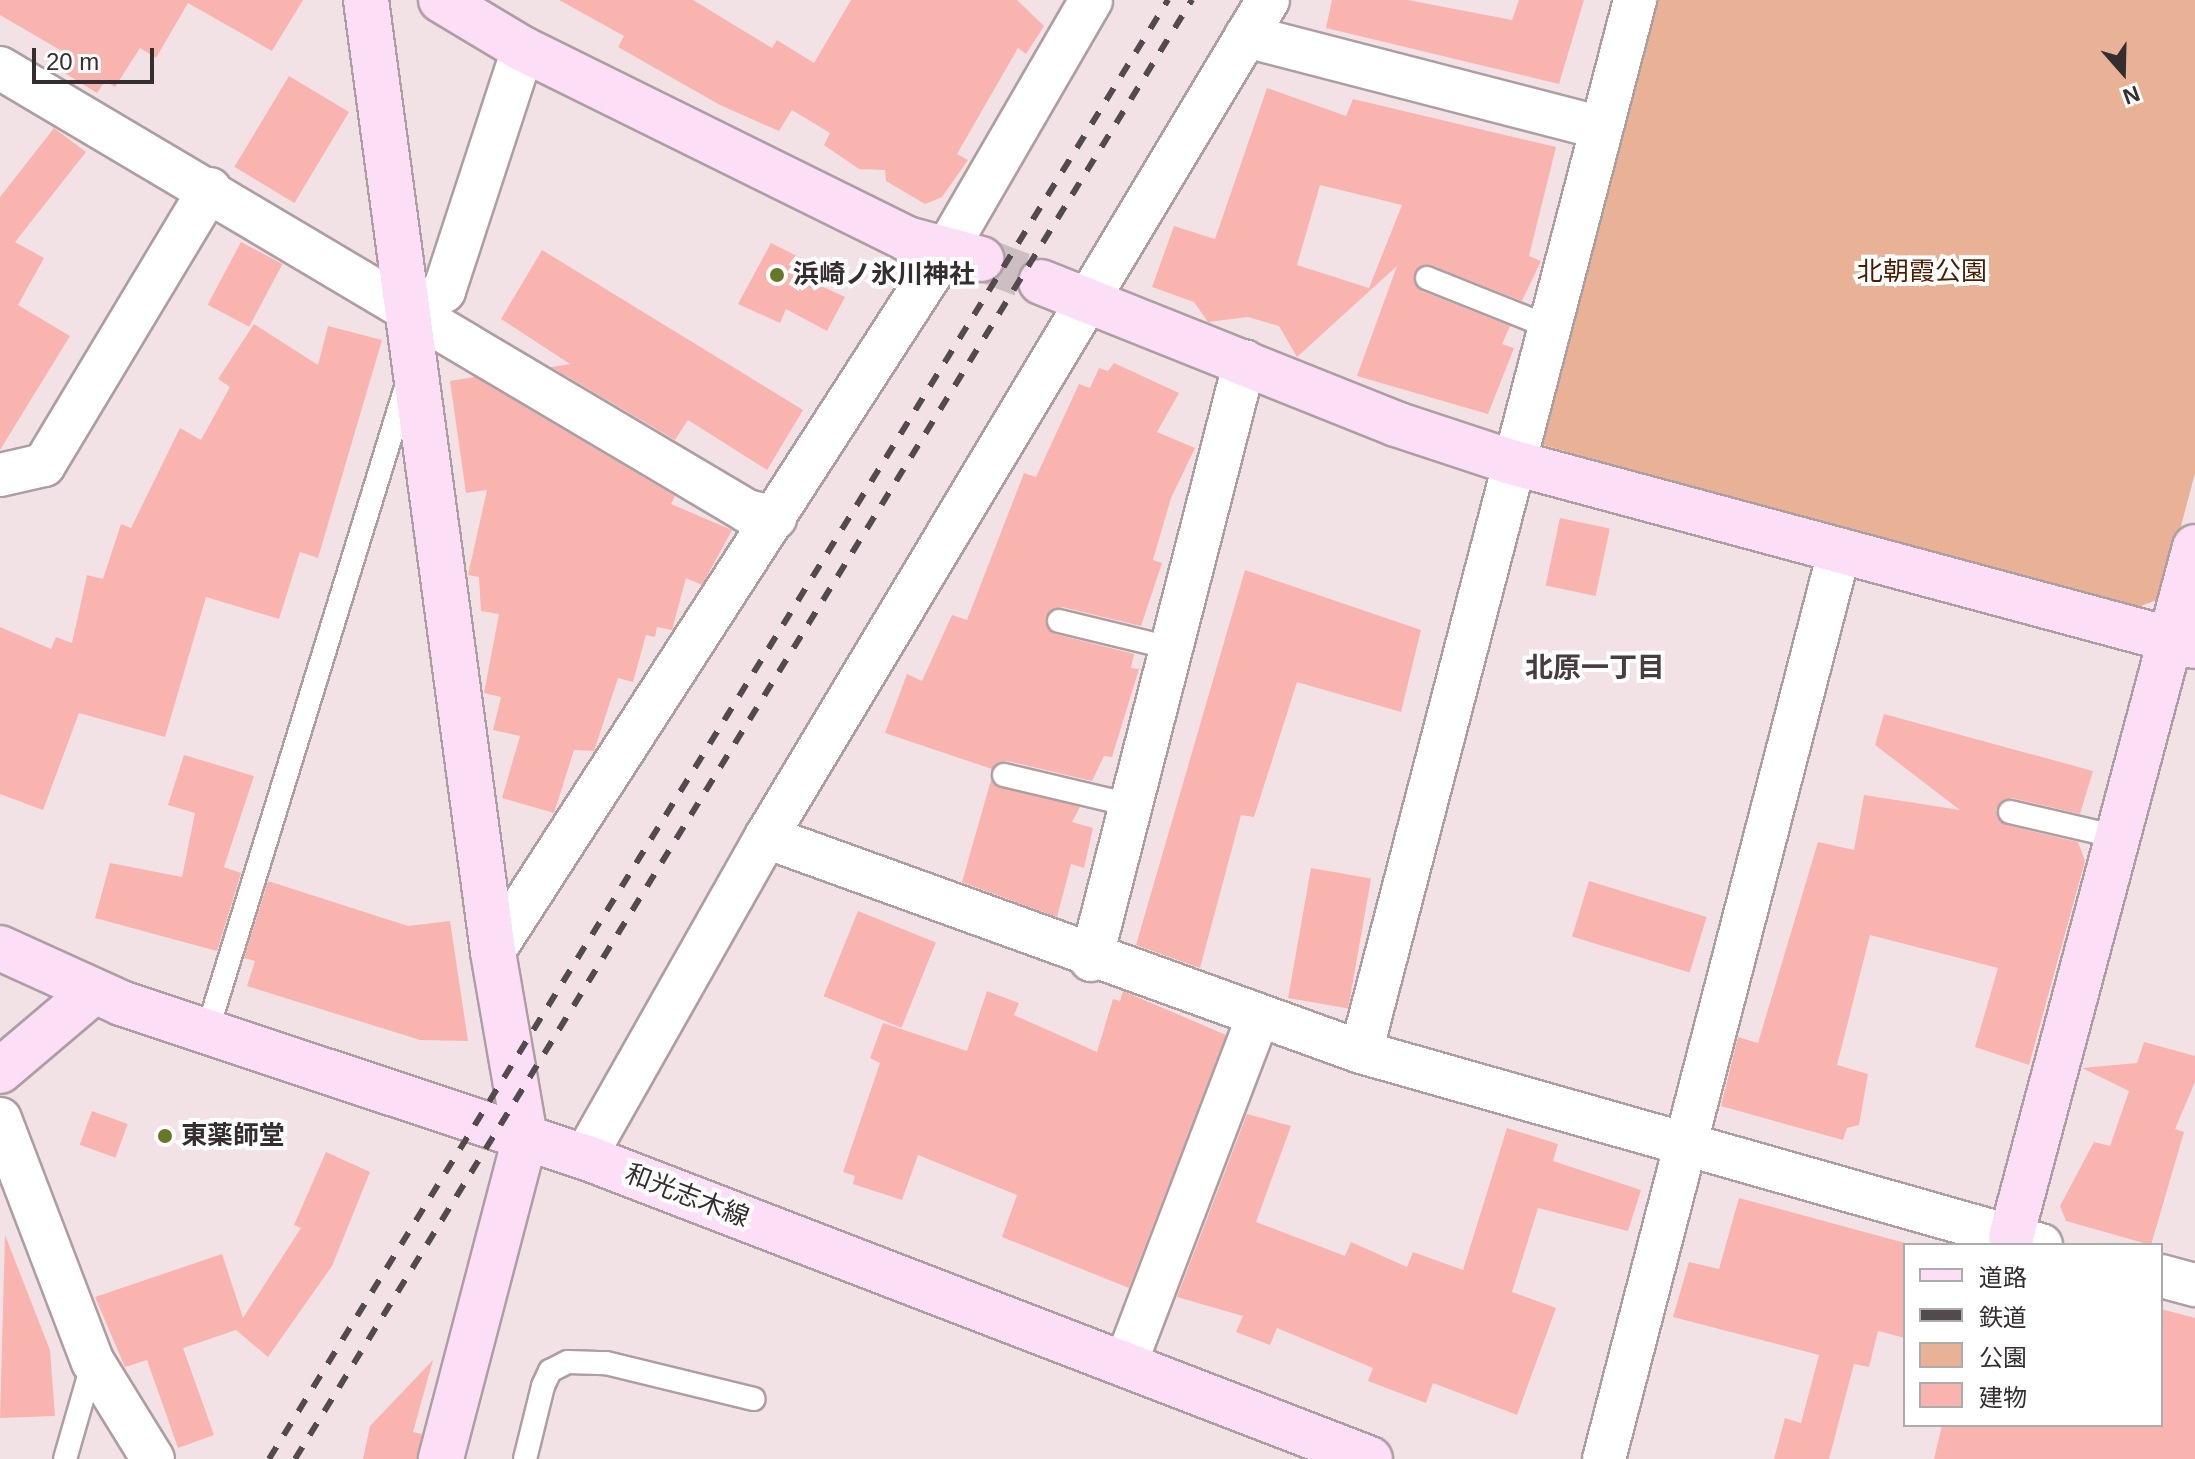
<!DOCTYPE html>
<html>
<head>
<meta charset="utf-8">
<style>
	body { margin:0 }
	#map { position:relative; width:2195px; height:1459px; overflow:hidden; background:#f2e2e6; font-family:Helvetica,"Noto Sans JP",sans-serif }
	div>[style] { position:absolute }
	.green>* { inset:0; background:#e9b296 }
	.building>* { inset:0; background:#fab4af; transform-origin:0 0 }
	.secondary-tunnel>* { height:44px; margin-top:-22px; transform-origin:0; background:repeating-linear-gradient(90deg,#ccbec2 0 44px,transparent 0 66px) }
	.roads { filter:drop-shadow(2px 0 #ad9ea2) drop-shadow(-2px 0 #ad9ea2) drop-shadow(0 2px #ad9ea2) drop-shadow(0 -2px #ad9ea2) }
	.lane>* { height:22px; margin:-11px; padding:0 11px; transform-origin:11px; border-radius:11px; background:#fff }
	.street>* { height:42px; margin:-21px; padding:0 21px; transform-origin:21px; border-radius:21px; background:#fff }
	.secondary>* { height:44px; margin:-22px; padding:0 22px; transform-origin:22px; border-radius:22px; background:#fddef7 }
	.rail>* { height:6px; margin-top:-3px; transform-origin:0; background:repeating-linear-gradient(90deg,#524a4c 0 14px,transparent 0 28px) }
	.dots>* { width:22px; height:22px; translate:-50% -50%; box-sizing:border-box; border:4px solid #fff; border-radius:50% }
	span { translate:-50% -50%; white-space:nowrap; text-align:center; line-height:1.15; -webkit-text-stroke:8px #fff; paint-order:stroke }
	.park-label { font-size:26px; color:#4c1e01 }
	.poi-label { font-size:26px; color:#352e30; font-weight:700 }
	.left { translate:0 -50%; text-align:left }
	.street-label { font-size:26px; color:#352e30 }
	.neighbourhood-label { font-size:28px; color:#483c3f; font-weight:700 }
	.legend { position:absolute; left:1903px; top:1243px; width:260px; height:184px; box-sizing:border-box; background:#fff; border:2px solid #aeabac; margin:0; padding:10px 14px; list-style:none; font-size:24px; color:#352e30 }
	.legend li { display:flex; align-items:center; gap:16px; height:40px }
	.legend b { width:40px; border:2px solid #aeabac }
	.north { position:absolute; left:2083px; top:32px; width:80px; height:80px; -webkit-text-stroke:6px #fff; paint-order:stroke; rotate:160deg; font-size:22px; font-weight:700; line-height:32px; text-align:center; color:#352e30 }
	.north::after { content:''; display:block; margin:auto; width:28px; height:36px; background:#352e30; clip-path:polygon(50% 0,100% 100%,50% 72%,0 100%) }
	.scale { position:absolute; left:32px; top:48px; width:122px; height:36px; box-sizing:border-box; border:4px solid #352e30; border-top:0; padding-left:10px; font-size:24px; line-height:28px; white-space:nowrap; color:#352e30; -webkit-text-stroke:6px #fff; paint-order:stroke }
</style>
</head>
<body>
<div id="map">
	<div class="green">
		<i style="clip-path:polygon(1652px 0,2195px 0,2195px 473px,2162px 598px,2138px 607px,1938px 558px,1540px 444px)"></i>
	</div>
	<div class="building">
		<i style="clip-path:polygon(0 0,303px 0,272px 51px,188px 3px,156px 58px,140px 48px,115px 87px,105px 81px,97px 93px,63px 72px,72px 57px,0 15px)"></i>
		<i style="clip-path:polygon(559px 0,693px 0,772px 48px,777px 40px,814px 63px,851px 0,1017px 0,1044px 26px,1026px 54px,1018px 48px,957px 154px,968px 160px,942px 197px,925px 204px,886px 181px,885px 170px,859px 169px,824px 145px,830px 133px,792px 110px,779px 131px,720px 105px,618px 47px,624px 36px)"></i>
		<i style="clip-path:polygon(1332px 0,1408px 0,1512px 20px,1519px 0,1584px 0,1559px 84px,1326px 28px)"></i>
		<i style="left:289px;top:76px;width:70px;height:106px;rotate:31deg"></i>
		<i style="clip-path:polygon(evenodd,1267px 88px,1346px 116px,1353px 99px,1556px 147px,1529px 256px,1541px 261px,1522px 301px,1431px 265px,1414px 274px,1422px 291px,1510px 326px,1502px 344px,1514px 348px,1488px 414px,1357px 376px,1397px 266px,1297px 357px,1279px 326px,1248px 317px,1208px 322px,1194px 302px,1152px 287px,1174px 226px,1215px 239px,1267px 88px,1320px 185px,1402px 205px,1369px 288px,1297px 265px,1320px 185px)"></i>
		<i style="clip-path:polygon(54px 128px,86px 152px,15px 242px,44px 258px,18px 305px,70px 336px,0 450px,0 197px)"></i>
		<i style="left:241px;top:242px;width:47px;height:71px;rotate:28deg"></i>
		<i style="clip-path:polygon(771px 243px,809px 262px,802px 277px,845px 297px,827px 331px,786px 309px,780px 323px,738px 304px)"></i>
		<i style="clip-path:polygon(542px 250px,803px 410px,767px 470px,688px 420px,675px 440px,551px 367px,570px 364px,501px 319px)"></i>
		<i style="clip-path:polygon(254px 324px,318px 365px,328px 326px,382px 340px,318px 558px,300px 552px,279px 619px,206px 597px,165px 737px,79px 713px,43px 810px,0 794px,0 627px,51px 649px,56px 637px,72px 643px,87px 575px,103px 579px,121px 524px,131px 528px,180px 428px,201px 440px,230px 387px,218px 379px)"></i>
		<i style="clip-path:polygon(1114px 363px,1179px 393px,1157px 432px,1195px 448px,1171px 498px,1153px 560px,1162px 563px,1141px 626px,1062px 607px,1046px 617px,1055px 634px,1134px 654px,1131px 668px,1139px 669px,1112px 757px,1104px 756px,1092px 781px,1007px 761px,992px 769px,885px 733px,907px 674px,922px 681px,952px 615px,967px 620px,1024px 473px,1036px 477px,1079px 384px,1090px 388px,1099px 368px,1108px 371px)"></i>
		<i style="clip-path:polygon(475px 377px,675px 496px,671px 504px,732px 530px,702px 585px,686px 578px,672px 630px,657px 627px,655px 637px,646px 635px,633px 682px,618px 678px,594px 751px,574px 750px,554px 813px,502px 798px,520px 736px,493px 730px,501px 697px,484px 693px,499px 614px,481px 611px,479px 577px,468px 575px,487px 490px,466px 493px,450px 381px)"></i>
		<i style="left:1560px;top:518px;width:51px;height:69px;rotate:12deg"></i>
		<i style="clip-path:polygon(1245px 570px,1421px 630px,1401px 712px,1297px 682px,1254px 817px,1241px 815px,1200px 968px,1136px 945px)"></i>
		<i style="clip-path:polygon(1884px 714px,2093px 771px,2080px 814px,2012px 798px,1996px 810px,2006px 825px,2078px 842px,2085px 861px,2029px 1065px,1975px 1047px,1998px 968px,1870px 935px,1837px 1065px,1868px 1074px,1859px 1125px,1847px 1128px,1843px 1140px,1721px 1106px,1738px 1037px,1758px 1043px,1818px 842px,1854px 850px,1864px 795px,1960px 810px,1875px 745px)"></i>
		<i style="clip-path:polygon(184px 755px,254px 776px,224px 867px,241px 873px,217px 951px,95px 918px,110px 863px,182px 877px,195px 813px,168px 805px)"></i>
		<i style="clip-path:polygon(991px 780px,1080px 807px,1072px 822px,1093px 828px,1084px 868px,1071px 864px,1057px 917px,962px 882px)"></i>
		<i style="left:1311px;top:868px;width:61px;height:132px;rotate:10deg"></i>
		<i style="clip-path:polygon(268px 881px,408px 926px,450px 921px,468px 1041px,420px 1040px,247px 986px,255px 961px,244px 958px)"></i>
		<i style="left:1589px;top:881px;width:123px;height:58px;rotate:17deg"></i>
		<i style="left:858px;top:911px;width:84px;height:92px;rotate:22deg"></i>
		<i style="clip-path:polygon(987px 991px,1019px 1003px,1014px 1015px,1097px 1052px,1113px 999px,1120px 1001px,1123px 991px,1226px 1035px,1129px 1288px,1002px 1237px,1017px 1195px,918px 1155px,902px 1200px,853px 1184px,855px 1176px,843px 1172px,880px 1063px,870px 1058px,883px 1023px,967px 1051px)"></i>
		<i style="clip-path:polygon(2144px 1042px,2195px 1056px,2195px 1082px,2175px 1129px,2184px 1132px,2151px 1245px,2066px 1221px,2060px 1206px,2094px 1142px,2110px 1146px,2129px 1091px,2082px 1068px,2137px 1063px)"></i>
		<i style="left:92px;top:1111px;width:38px;height:36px;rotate:20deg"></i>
		<i style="clip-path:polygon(1247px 1114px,1291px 1126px,1256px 1222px,1345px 1256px,1351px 1242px,1407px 1267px,1413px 1252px,1463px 1270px,1507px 1128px,1558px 1144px,1553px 1161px,1641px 1190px,1628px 1231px,1538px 1208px,1512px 1292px,1556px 1308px,1517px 1415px,1433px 1383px,1426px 1403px,1368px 1381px,1373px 1368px,1277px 1328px,1270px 1345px,1236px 1332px,1243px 1316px,1177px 1297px)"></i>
		<i style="clip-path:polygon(326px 1152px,370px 1172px,332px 1266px,268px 1357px,236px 1330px,183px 1348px,214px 1435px,178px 1448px,147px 1360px,125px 1367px,95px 1297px,222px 1254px,243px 1318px,301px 1228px,294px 1225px)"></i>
		<i style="clip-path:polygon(1739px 1198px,1905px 1243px,1905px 1338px,1878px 1331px,1869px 1367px,1854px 1364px,1829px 1459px,1774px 1459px,1785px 1418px,1801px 1423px,1819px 1355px,1673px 1317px,1689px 1262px,1719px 1269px)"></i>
		<i style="clip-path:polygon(5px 1235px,50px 1350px,55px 1416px,0 1418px)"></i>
		<i style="clip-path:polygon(2161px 1309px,2195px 1318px,2195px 1459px,1934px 1459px,1942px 1425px,2161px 1425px)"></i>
		<i style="clip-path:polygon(433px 1360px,413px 1432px,422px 1434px,417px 1459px,363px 1459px,370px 1426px)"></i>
	</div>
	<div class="secondary-tunnel">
		<i style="left:981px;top:259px;width:64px;rotate:21deg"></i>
	</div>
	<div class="roads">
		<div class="lane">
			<i style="left:1427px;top:278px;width:129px;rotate:21.8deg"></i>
			<i style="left:1059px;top:621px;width:115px;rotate:13.6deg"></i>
			<i style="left:1004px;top:775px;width:130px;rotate:13.3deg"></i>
			<i style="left:2010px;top:812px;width:111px;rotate:13deg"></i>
			<i style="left:206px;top:1035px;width:689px;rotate:-72.85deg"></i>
			<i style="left:65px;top:1459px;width:101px;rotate:-73.9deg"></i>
			<i style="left:525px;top:1459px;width:75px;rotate:-76.1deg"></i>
			<i style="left:543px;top:1386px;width:17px;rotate:-65deg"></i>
			<i style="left:550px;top:1371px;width:20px;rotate:-27deg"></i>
			<i style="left:568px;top:1362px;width:38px;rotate:2deg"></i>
			<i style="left:606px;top:1363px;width:152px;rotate:13.7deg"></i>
		</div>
		<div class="street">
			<i style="left:1246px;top:36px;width:367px;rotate:14.5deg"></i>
			<i style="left:0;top:68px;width:868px;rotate:30.67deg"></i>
			<i style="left:747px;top:511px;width:29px;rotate:14deg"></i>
			<i style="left:409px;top:312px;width:41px;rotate:-31deg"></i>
			<i style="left:444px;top:291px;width:255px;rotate:-71.9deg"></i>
			<i style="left:0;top:475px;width:45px;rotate:-12.8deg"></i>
			<i style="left:44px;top:465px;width:322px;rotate:-59deg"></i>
			<i style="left:766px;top:837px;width:633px;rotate:19.87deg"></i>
			<i style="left:1361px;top:1052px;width:707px;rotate:15.85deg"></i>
			<i style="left:493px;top:952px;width:839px;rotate:-57.16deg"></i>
			<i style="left:948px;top:247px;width:285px;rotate:-59.9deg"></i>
			<i style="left:1091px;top:960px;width:618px;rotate:-75.58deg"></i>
			<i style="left:1361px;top:1052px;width:1087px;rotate:-75.4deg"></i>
			<i style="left:0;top:1119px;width:260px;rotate:69.1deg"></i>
			<i style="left:93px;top:1362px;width:114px;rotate:58.3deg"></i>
			<i style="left:585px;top:1157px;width:368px;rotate:-60.5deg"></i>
			<i style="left:766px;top:837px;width:976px;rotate:-59.05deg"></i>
			<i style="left:2161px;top:1276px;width:35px;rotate:15deg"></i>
			<i style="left:1125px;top:1365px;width:373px;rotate:-69.1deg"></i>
			<i style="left:1604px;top:1459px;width:937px;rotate:-75.47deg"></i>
		</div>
		<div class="secondary">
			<i style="left:366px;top:0;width:960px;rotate:82.4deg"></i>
			<i style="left:493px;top:952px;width:189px;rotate:80.2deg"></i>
			<i style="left:525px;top:1138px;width:332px;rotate:104.7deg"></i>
			<i style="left:441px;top:0;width:96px;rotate:30.9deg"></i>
			<i style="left:523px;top:49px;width:428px;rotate:26.3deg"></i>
			<i style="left:907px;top:239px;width:77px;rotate:15.1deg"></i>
			<i style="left:1041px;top:282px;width:382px;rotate:21.8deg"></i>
			<i style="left:1396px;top:424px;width:121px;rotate:18.3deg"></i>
			<i style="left:1511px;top:462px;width:708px;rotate:15.06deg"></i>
			<i style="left:0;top:948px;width:133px;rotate:24.4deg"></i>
			<i style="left:121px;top:1003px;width:489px;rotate:18.4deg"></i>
			<i style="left:585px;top:1157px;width:841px;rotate:21.04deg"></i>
			<i style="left:0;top:1071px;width:121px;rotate:-40.3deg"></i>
			<i style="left:2011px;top:1237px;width:714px;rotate:-75.07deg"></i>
		</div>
	</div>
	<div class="rail">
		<i style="left:269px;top:1459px;width:1714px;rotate:-58.36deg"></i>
		<i style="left:295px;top:1459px;width:1713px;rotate:-58.42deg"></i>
	</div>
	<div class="dots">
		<i style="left:777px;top:275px;background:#667827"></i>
		<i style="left:165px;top:1136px;background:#667827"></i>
	</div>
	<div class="park-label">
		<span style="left:1922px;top:272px">北朝霞公園</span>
	</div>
	<div class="poi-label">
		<span class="left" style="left:793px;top:275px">浜崎ノ氷川神社</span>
		<span class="left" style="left:181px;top:1136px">東薬師堂</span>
	</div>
	<div class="street-label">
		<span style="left:687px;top:1196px;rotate:21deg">和光志木線</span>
	</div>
	<div class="neighbourhood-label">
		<span style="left:1595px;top:668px">北原一丁目</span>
	</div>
	<ul class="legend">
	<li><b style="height:10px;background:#fddef7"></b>道路</li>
	<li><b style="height:10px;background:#524a4c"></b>鉄道</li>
	<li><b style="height:22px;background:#e9b296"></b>公園</li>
	<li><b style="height:22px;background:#fab4af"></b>建物</li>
	</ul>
	<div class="north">N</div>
	<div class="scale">20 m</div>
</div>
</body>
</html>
